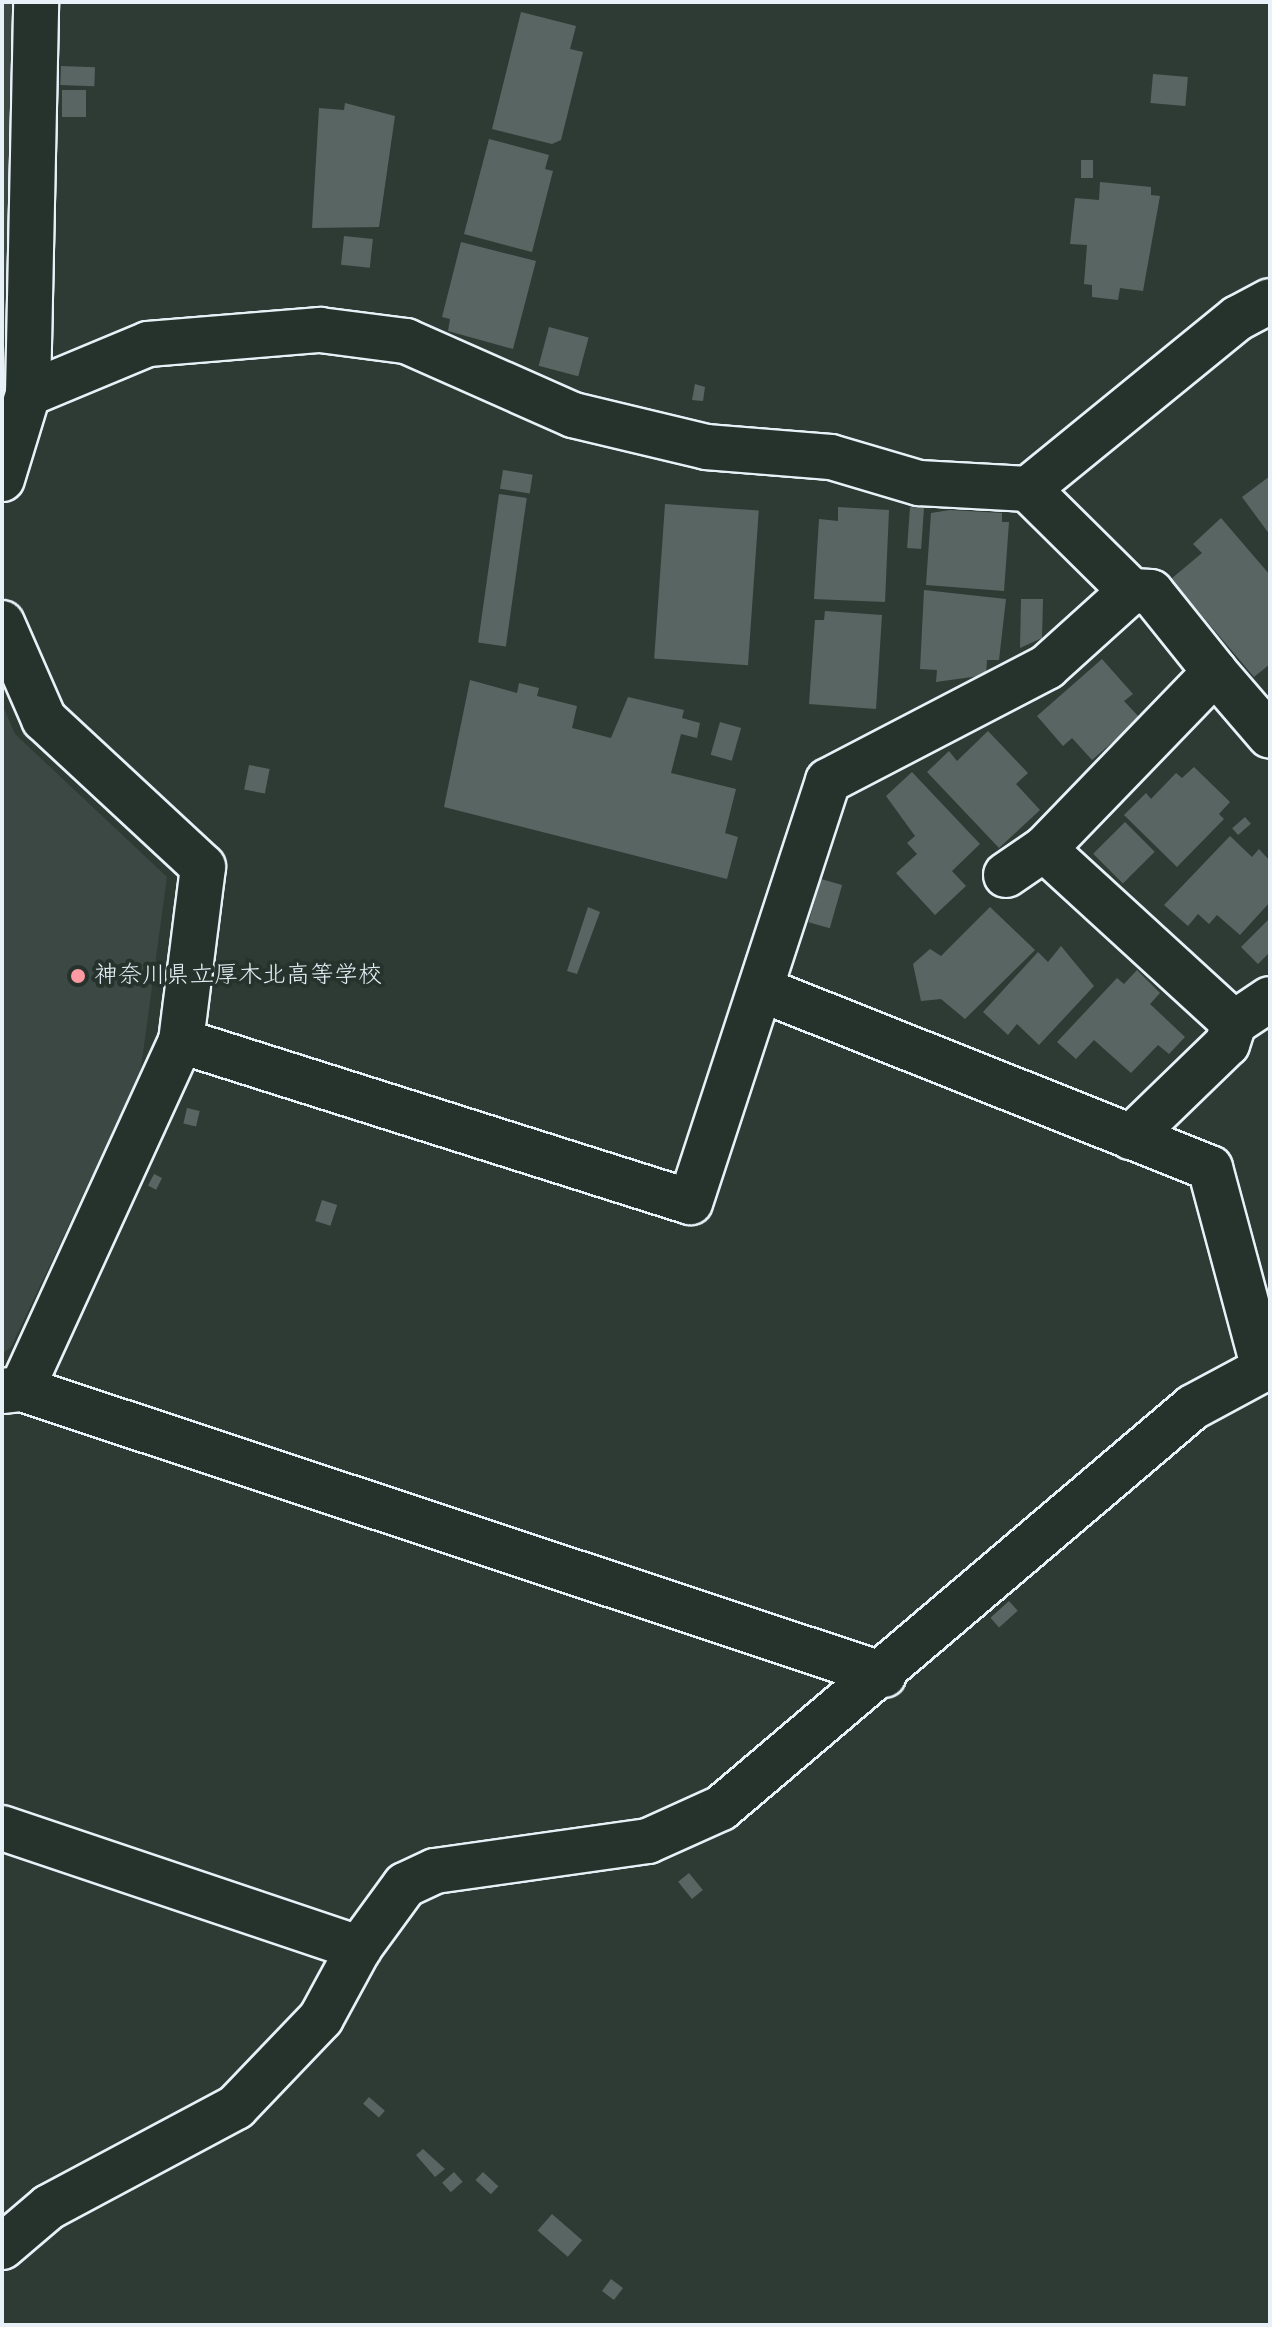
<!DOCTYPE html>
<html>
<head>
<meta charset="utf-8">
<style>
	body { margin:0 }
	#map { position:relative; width:1272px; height:2327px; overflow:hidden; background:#2e3b35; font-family:Kalam,"Klee One",sans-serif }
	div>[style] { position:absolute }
	.built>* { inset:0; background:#3b4843 }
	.building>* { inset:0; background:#596563; transform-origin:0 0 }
	.roads { filter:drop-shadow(2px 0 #e8f1f8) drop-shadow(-2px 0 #e8f1f8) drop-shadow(0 2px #e8f1f8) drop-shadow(0 -2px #e8f1f8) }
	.street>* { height:44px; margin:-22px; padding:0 22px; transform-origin:22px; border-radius:22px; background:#26332d }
	.dots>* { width:22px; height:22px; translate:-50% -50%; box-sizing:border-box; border:4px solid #26332d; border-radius:50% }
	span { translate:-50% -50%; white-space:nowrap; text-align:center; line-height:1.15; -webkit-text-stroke:8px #26332d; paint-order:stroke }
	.poi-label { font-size:24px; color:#e8f1f8 }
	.left { translate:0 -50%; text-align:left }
	.frame { position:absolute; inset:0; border:4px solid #e8f1f8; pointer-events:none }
</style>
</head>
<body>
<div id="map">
	<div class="built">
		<i style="clip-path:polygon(2px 2px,19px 2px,2px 402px)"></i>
		<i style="clip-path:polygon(2px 704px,15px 734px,167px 877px,140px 1075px,11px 1347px,2px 1354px)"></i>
	</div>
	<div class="building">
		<i style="clip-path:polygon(521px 12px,576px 26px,570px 49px,583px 52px,561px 140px,552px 144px,492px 129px)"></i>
		<i style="left:61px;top:66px;width:34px;height:19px;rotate:2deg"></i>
		<i style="left:1153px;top:74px;width:35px;height:29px;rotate:5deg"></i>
		<i style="left:62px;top:90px;width:24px;height:27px"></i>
		<i style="clip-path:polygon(345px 103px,395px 116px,379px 227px,312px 228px,319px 108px,344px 110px)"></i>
		<i style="clip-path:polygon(489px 139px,549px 155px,545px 169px,553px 171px,532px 252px,464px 234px)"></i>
		<i style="left:1081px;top:160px;width:12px;height:18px"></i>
		<i style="clip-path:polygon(1100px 182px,1151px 187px,1151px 195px,1160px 196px,1143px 291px,1120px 288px,1118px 300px,1092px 297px,1092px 285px,1084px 284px,1087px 245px,1070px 244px,1075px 198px,1099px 200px)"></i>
		<i style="left:344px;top:236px;width:29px;height:29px;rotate:6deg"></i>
		<i style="clip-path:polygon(461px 242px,536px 261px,513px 349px,448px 331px,450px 319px,442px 317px)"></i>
		<i style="left:549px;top:327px;width:41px;height:40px;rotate:15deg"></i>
		<i style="clip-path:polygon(695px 384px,705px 387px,703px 401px,692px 400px)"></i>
		<i style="left:503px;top:470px;width:30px;height:19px;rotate:9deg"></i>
		<i style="clip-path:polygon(1270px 476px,1270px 535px,1242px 497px)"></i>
		<i style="left:499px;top:494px;width:28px;height:150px;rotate:8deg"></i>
		<i style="left:665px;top:504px;width:94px;height:155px;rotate:4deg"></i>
		<i style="clip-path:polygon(838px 507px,889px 510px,885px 602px,814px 599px,819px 519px,838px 521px)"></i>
		<i style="left:910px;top:507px;width:14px;height:41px;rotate:4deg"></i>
		<i style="clip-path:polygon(950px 510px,1002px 513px,1002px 522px,1009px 522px,1004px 591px,926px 585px,931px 513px)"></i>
		<i style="clip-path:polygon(1221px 518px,1270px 575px,1270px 664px,1254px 677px,1171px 579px,1202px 553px,1193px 544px)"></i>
		<i style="clip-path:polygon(924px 590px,1006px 599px,999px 660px,987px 660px,986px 675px,936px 682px,937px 670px,920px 669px)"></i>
		<i style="clip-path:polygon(1021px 599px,1043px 599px,1042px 638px,1020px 648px)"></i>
		<i style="clip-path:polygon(825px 611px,882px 615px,876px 709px,809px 704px,815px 620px,824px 620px)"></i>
		<i style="clip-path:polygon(1102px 659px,1133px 694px,1124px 701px,1140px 718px,1092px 760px,1072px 738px,1063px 746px,1037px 716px)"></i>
		<i style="clip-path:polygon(470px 680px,517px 693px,519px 683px,539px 688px,537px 696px,577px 706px,572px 728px,611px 738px,628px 697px,684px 710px,682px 718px,700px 723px,697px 738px,681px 734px,671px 773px,736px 789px,725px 833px,738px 837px,727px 879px,444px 807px)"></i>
		<i style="left:720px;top:722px;width:22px;height:34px;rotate:16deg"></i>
		<i style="clip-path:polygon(988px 731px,1028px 773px,1016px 784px,1040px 810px,999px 848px,927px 772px,949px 751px,957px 761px)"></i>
		<i style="left:249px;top:765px;width:21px;height:25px;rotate:11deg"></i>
		<i style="clip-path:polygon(1194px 767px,1230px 802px,1219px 814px,1224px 819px,1177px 867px,1124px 815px,1146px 793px,1151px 799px,1176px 773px,1182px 778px)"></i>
		<i style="clip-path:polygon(912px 772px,980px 844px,952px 871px,966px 886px,935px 915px,896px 873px,917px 854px,907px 843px,915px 836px,886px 796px)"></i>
		<i style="left:1245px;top:817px;width:9px;height:17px;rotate:49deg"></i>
		<i style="left:1125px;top:822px;width:42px;height:45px;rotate:45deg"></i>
		<i style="clip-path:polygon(1230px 836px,1252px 857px,1259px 849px,1270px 861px,1270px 902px,1240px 935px,1217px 915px,1209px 924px,1198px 914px,1188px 926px,1164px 905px)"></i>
		<i style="left:821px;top:879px;width:22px;height:45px;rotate:16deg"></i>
		<i style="clip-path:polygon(588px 907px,600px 912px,577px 974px,567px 971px)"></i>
		<i style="clip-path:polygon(990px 907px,1035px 950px,965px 1019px,941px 999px,921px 1001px,913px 964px,930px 949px,941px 956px)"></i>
		<i style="clip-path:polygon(1270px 918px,1270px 952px,1258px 964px,1241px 947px)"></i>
		<i style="clip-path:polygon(1061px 946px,1094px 986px,1039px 1045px,1017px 1024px,1008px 1035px,983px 1012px,1038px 952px,1048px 962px)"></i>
		<i style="clip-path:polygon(1137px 970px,1160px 993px,1150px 1004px,1185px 1037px,1169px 1054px,1158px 1045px,1131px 1073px,1094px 1040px,1076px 1059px,1057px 1042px,1117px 978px,1124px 984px)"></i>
		<i style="left:187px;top:1108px;width:13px;height:16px;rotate:13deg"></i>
		<i style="left:154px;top:1174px;width:9px;height:13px;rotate:27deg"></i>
		<i style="left:322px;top:1200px;width:16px;height:22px;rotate:18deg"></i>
		<i style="left:1009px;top:1601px;width:13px;height:25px;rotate:48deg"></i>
		<i style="left:689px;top:1873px;width:22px;height:14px;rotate:51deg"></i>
		<i style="left:369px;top:2097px;width:21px;height:9px;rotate:41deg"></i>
		<i style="clip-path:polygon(423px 2149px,445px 2169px,435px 2177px,416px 2155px)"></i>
		<i style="left:454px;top:2172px;width:13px;height:16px;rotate:48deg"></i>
		<i style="left:483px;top:2172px;width:21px;height:11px;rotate:43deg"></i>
		<i style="left:552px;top:2214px;width:40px;height:22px;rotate:41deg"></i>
		<i style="left:611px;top:2279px;width:15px;height:15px;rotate:37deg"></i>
	</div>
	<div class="roads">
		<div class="street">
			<i style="left:28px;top:394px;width:130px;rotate:-22.6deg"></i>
			<i style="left:148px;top:344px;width:173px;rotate:-4.7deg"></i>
			<i style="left:320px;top:330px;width:87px;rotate:7.3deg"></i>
			<i style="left:406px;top:341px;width:183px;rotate:23.9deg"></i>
			<i style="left:573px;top:415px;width:137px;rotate:13.5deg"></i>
			<i style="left:706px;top:447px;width:125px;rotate:4.6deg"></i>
			<i style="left:831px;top:457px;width:92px;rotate:16.5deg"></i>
			<i style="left:919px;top:483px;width:109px;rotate:3.2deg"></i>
			<i style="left:1028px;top:489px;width:145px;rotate:44.7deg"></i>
			<i style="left:1131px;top:591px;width:113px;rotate:137.9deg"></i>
			<i style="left:1047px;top:667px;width:247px;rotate:152.5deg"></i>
			<i style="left:828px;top:781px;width:443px;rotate:108.1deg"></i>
			<i style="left:690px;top:1202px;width:534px;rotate:-162.45deg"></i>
			<i style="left:2px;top:479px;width:89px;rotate:-73deg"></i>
			<i style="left:28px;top:394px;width:392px;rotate:-88.8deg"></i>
			<i style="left:1028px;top:489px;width:271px;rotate:-39.2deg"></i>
			<i style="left:1238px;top:318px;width:36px;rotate:-28deg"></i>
			<i style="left:1131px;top:591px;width:20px;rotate:3deg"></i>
			<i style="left:1151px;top:592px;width:102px;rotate:51.3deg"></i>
			<i style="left:1215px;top:672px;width:246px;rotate:134deg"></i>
			<i style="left:1044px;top:849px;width:258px;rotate:42.5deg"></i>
			<i style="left:1234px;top:1023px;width:22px;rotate:108deg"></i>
			<i style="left:1227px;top:1044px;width:134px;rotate:135.9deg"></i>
			<i style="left:2px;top:623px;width:105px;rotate:66.4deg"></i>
			<i style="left:44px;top:719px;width:217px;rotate:42.9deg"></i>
			<i style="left:203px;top:867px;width:175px;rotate:97.2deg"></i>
			<i style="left:181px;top:1041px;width:383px;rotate:114.6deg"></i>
			<i style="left:1215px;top:672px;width:84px;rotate:49.3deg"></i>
			<i style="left:1006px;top:875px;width:46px;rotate:-34.4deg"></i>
			<i style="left:1234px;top:1023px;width:43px;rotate:-33.7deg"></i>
			<i style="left:2px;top:1391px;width:20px;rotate:-6deg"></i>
			<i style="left:22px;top:1389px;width:908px;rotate:18.36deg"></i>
			<i style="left:2px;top:1828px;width:377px;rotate:18.6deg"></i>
			<i style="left:2px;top:2247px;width:62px;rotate:-40.4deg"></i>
			<i style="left:49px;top:2207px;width:212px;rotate:-28.1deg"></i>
			<i style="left:236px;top:2107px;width:123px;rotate:-46.3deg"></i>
			<i style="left:321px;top:2018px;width:80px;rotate:-61.5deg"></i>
			<i style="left:359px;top:1948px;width:78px;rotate:-53.9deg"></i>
			<i style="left:405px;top:1885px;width:33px;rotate:-25deg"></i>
			<i style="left:435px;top:1871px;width:215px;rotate:-8deg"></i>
			<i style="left:648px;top:1841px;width:80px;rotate:-24.3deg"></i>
			<i style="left:721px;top:1808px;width:619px;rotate:-40.35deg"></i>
			<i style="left:1193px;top:1407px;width:81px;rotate:-28.2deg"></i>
			<i style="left:1264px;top:1369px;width:208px;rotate:-105deg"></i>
			<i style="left:1210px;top:1168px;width:482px;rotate:-158.3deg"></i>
		</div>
	</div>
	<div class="dots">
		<i style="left:78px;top:976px;background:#ff9aa2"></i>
	</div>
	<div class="poi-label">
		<span class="left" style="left:94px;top:976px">神奈川県立厚木北高等学校</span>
	</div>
	<div class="frame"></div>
</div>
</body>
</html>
